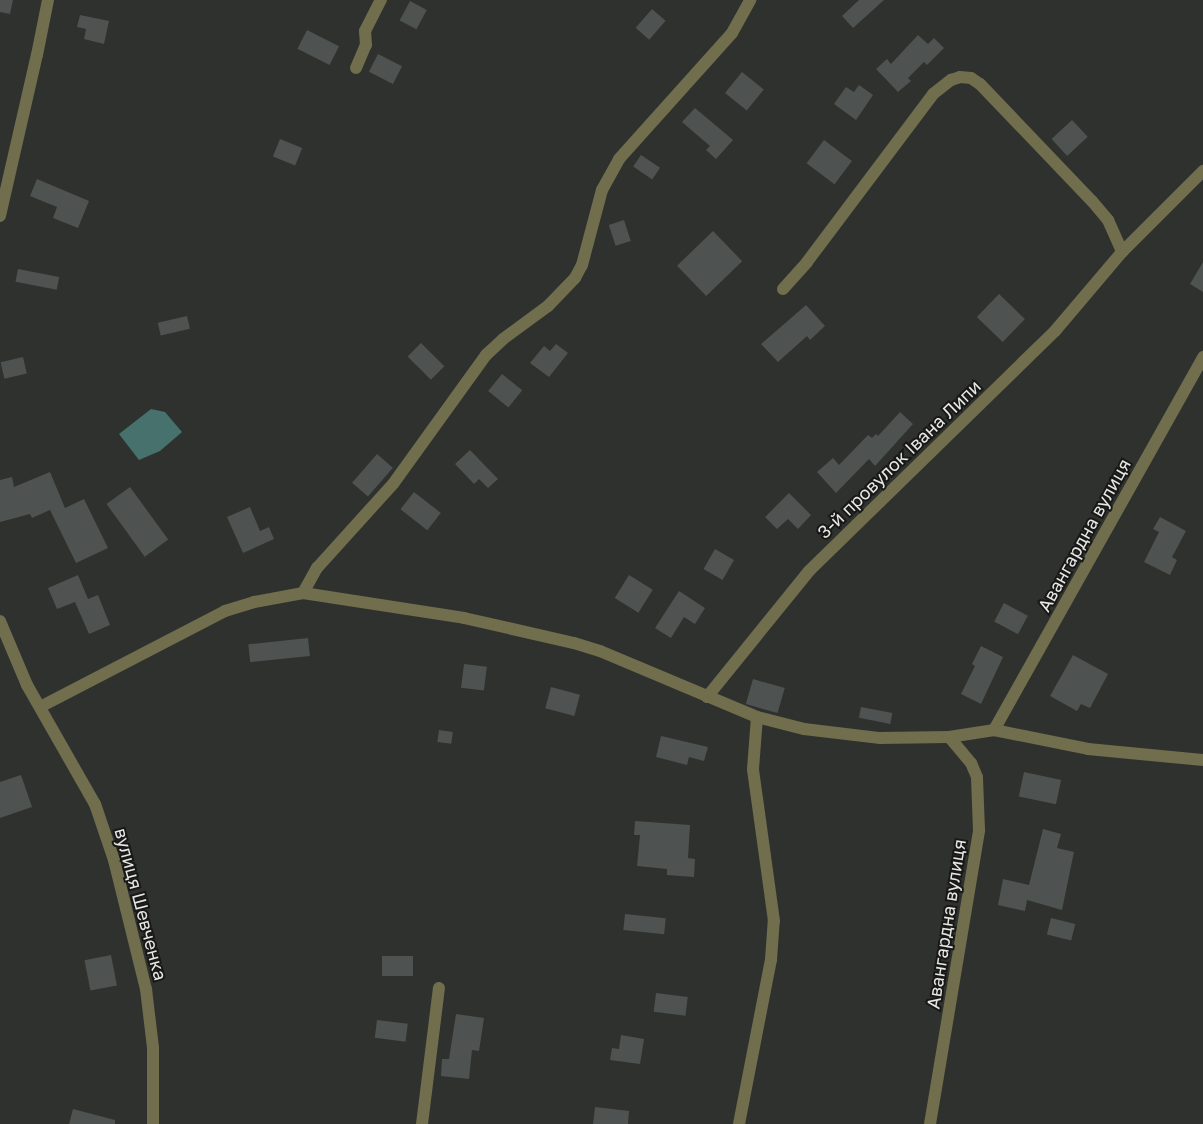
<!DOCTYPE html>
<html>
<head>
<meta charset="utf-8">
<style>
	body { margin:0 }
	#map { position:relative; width:1203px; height:1124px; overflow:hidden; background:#2f312e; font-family:"Golos Text",sans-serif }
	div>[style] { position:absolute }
	.water>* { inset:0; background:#46716d }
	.building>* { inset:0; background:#4e5250; transform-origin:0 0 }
	.minor>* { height:12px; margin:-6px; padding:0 6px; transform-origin:6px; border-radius:6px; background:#706e4d }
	span { translate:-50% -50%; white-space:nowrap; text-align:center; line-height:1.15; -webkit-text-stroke:4px #181917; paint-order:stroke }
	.street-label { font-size:18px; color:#e7e8e6 }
</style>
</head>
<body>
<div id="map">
	<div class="water">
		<i style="clip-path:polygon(151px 409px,165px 412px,182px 432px,160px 451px,139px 460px,119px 434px)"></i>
	</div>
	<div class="building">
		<i style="clip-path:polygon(0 0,13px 0,10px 14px,0 12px)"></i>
		<i style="clip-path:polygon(859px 0,884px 0,853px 28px,842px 16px)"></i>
		<i style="left:410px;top:1px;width:19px;height:22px;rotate:28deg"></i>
		<i style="left:652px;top:9px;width:18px;height:25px;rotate:41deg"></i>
		<i style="clip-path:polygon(80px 15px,109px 21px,104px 44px,84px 39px,86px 29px,77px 27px)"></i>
		<i style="left:307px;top:30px;width:36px;height:21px;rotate:27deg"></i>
		<i style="clip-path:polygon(918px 35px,928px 44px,934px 38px,944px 48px,927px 65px,924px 62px,908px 78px,911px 81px,898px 92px,876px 69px,887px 59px,891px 64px)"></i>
		<i style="left:378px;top:54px;width:27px;height:20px;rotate:27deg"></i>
		<i style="left:742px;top:72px;width:28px;height:27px;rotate:39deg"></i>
		<i style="clip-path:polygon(859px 85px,873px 95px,856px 120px,834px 104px,846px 87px,854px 92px)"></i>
		<i style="clip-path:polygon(695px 108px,733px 140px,716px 159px,706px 150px,710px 146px,682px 122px)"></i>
		<i style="left:1072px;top:120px;width:23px;height:28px;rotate:47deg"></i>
		<i style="left:280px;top:139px;width:24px;height:19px;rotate:22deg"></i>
		<i style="left:824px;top:140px;width:35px;height:29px;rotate:37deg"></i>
		<i style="left:641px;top:155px;width:23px;height:14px;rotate:34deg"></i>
		<i style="clip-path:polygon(37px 179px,89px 201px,78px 228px,53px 218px,57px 207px,30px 196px)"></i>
		<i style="left:624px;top:220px;width:22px;height:16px;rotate:72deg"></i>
		<i style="left:713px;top:231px;width:42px;height:50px;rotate:46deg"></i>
		<i style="clip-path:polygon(1203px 262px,1203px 292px,1190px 284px)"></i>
		<i style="left:18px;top:269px;width:42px;height:13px;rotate:11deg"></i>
		<i style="left:999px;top:294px;width:36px;height:32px;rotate:44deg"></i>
		<i style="clip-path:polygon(806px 305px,825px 326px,810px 340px,807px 336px,778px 362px,761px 344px)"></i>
		<i style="left:187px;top:316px;width:13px;height:30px;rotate:77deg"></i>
		<i style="left:421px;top:343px;width:33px;height:19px;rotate:45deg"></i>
		<i style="clip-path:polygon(556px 344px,568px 353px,549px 377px,530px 363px,544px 346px,550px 351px)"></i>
		<i style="left:23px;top:357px;width:17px;height:23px;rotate:77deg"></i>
		<i style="left:502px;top:374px;width:26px;height:22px;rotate:39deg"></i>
		<i style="clip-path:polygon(900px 412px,913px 424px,875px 466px,869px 459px,836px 493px,817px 472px,833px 458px,839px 465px,868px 435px,872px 438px,876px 434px,878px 436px)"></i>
		<i style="clip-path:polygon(470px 450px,498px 479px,488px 488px,479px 479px,474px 484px,455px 464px)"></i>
		<i style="left:377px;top:454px;width:21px;height:38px;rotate:41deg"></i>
		<i style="clip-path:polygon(50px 472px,65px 508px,84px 499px,108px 548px,76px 563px,50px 510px,32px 518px,30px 514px,0 522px,0 480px,12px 477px,14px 487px)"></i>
		<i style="left:130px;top:487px;width:65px;height:29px;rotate:54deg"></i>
		<i style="left:414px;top:492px;width:34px;height:22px;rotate:38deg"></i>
		<i style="clip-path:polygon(789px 493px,811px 515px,798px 529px,788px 519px,777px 529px,765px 517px)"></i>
		<i style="clip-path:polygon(250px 507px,260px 531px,269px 527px,274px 539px,243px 553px,227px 517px)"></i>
		<i style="clip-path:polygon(1160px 517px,1186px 531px,1172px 557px,1177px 560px,1170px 575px,1144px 562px,1159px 532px,1153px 529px)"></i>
		<i style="left:715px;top:549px;width:22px;height:23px;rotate:30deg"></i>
		<i style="clip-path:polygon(78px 575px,88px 599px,98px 595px,110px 625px,89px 634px,75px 602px,57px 609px,48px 588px)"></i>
		<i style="left:629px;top:575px;width:28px;height:27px;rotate:32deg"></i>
		<i style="clip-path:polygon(679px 591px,705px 608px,695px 624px,684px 617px,671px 638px,655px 628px)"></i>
		<i style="left:1004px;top:603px;width:27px;height:21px;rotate:28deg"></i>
		<i style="left:308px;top:638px;width:18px;height:60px;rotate:84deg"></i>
		<i style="clip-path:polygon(981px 646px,1003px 657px,981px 704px,961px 694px,975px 666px,972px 664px)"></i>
		<i style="clip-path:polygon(1073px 655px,1108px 674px,1090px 708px,1081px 704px,1077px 711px,1050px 696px)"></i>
		<i style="left:464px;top:664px;width:23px;height:24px;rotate:7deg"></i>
		<i style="left:753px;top:679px;width:33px;height:26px;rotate:16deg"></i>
		<i style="left:551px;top:687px;width:30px;height:22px;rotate:15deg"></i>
		<i style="left:861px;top:707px;width:32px;height:11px;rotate:11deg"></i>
		<i style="left:439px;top:730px;width:14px;height:12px;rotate:8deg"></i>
		<i style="clip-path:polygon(661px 736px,708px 747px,704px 761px,689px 757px,687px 765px,656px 757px)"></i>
		<i style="left:1024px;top:772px;width:38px;height:25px;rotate:12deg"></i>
		<i style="clip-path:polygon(21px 775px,32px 807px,0 818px,0 782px)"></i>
		<i style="clip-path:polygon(635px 821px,690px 825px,688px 858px,695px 859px,694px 877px,667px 875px,667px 869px,637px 866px,640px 835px,634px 835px)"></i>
		<i style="clip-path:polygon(1043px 829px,1061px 834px,1057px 848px,1074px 852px,1062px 910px,1027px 900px,1025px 911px,998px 905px,1003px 879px,1029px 885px)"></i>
		<i style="left:625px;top:914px;width:41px;height:16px;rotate:6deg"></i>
		<i style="left:1051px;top:918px;width:25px;height:17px;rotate:14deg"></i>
		<i style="left:111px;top:955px;width:31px;height:27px;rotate:79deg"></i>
		<i style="left:413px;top:956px;width:20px;height:31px;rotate:90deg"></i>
		<i style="left:656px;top:993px;width:32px;height:19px;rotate:7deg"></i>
		<i style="clip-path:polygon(456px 1014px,484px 1018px,479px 1051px,472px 1050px,469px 1079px,441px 1076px,442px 1059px,449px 1059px)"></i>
		<i style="left:377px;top:1020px;width:31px;height:18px;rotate:7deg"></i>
		<i style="clip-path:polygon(621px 1035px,644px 1039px,640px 1064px,610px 1060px,612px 1048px,619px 1049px)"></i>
		<i style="clip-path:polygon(595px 1107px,629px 1111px,628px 1124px,593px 1124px)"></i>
		<i style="clip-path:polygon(73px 1109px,115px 1120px,115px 1124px,69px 1124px)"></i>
	</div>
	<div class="minor">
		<i style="left:356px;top:68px;width:25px;rotate:-67deg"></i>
		<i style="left:366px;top:45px;width:14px;rotate:-94deg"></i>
		<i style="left:365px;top:31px;width:35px;rotate:-63deg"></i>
		<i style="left:0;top:216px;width:165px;rotate:-77.1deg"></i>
		<i style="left:37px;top:55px;width:56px;rotate:-78.7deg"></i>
		<i style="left:783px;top:289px;width:36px;rotate:-48deg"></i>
		<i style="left:807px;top:262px;width:210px;rotate:-53.1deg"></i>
		<i style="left:933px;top:94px;width:23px;rotate:-38deg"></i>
		<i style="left:951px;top:80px;width:9px;rotate:-18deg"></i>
		<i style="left:960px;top:77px;width:11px;rotate:5deg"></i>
		<i style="left:971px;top:78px;width:11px;rotate:34deg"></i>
		<i style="left:980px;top:84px;width:162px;rotate:46.3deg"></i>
		<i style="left:1092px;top:201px;width:25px;rotate:50deg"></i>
		<i style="left:1108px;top:220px;width:35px;rotate:66deg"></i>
		<i style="left:303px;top:593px;width:29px;rotate:-61deg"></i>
		<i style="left:317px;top:568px;width:113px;rotate:-47.9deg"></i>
		<i style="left:393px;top:484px;width:159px;rotate:-54.2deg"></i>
		<i style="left:486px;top:355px;width:23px;rotate:-43deg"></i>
		<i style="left:503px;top:339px;width:56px;rotate:-36.3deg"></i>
		<i style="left:548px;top:306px;width:39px;rotate:-46deg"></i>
		<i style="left:575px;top:278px;width:15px;rotate:-62deg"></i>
		<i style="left:582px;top:265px;width:78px;rotate:-75.1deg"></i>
		<i style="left:602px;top:190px;width:35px;rotate:-61deg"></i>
		<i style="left:619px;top:159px;width:169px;rotate:-48.1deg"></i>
		<i style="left:732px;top:33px;width:38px;rotate:-61deg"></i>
		<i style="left:0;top:621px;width:69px;rotate:67.1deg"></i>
		<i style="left:27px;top:685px;width:137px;rotate:60.3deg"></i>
		<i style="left:95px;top:804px;width:59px;rotate:71.3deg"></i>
		<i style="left:114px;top:860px;width:133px;rotate:76.1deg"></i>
		<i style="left:146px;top:989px;width:59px;rotate:83.2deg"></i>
		<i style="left:153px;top:1048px;width:76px;rotate:90deg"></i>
		<i style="left:707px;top:697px;width:162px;rotate:-51deg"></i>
		<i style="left:809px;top:571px;width:344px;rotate:-44.3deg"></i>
		<i style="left:1055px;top:331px;width:104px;rotate:-49.7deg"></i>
		<i style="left:1122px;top:252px;width:115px;rotate:-45deg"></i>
		<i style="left:40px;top:707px;width:208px;rotate:-27.4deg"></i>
		<i style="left:225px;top:611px;width:30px;rotate:-17deg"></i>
		<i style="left:254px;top:602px;width:50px;rotate:-10.4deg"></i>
		<i style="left:303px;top:593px;width:163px;rotate:8.8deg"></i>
		<i style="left:464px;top:618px;width:113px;rotate:12.8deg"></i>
		<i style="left:574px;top:643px;width:27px;rotate:17deg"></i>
		<i style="left:600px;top:651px;width:170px;rotate:22.8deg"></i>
		<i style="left:757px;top:717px;width:49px;rotate:14.3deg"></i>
		<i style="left:804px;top:729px;width:77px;rotate:6.8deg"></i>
		<i style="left:880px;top:738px;width:69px;rotate:-0.8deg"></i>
		<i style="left:949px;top:737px;width:46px;rotate:-8.8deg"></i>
		<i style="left:994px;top:730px;width:96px;rotate:11.4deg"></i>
		<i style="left:1088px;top:749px;width:116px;rotate:5.5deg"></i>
		<i style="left:994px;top:730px;width:428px;rotate:-60.7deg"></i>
		<i style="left:422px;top:1124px;width:137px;rotate:-82.9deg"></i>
		<i style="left:739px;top:1124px;width:167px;rotate:-79deg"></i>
		<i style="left:771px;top:960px;width:39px;rotate:-86deg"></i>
		<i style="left:774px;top:921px;width:153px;rotate:-97.9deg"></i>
		<i style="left:753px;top:769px;width:52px;rotate:-85.6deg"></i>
		<i style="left:930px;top:1124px;width:298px;rotate:-80.5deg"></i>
		<i style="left:979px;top:830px;width:53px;rotate:-92.2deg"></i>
		<i style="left:977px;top:777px;width:15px;rotate:-113deg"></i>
		<i style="left:971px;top:763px;width:34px;rotate:-130deg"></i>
	</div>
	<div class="street-label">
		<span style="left:899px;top:459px;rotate:-44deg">3-й провулок Івана Липи</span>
		<span style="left:1084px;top:535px;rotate:-61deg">Авангардна вулиця</span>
		<span style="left:141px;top:904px;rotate:75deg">вулиця Шевченка</span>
		<span style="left:946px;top:924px;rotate:-81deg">Авангардна вулиця</span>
	</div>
</div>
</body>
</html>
